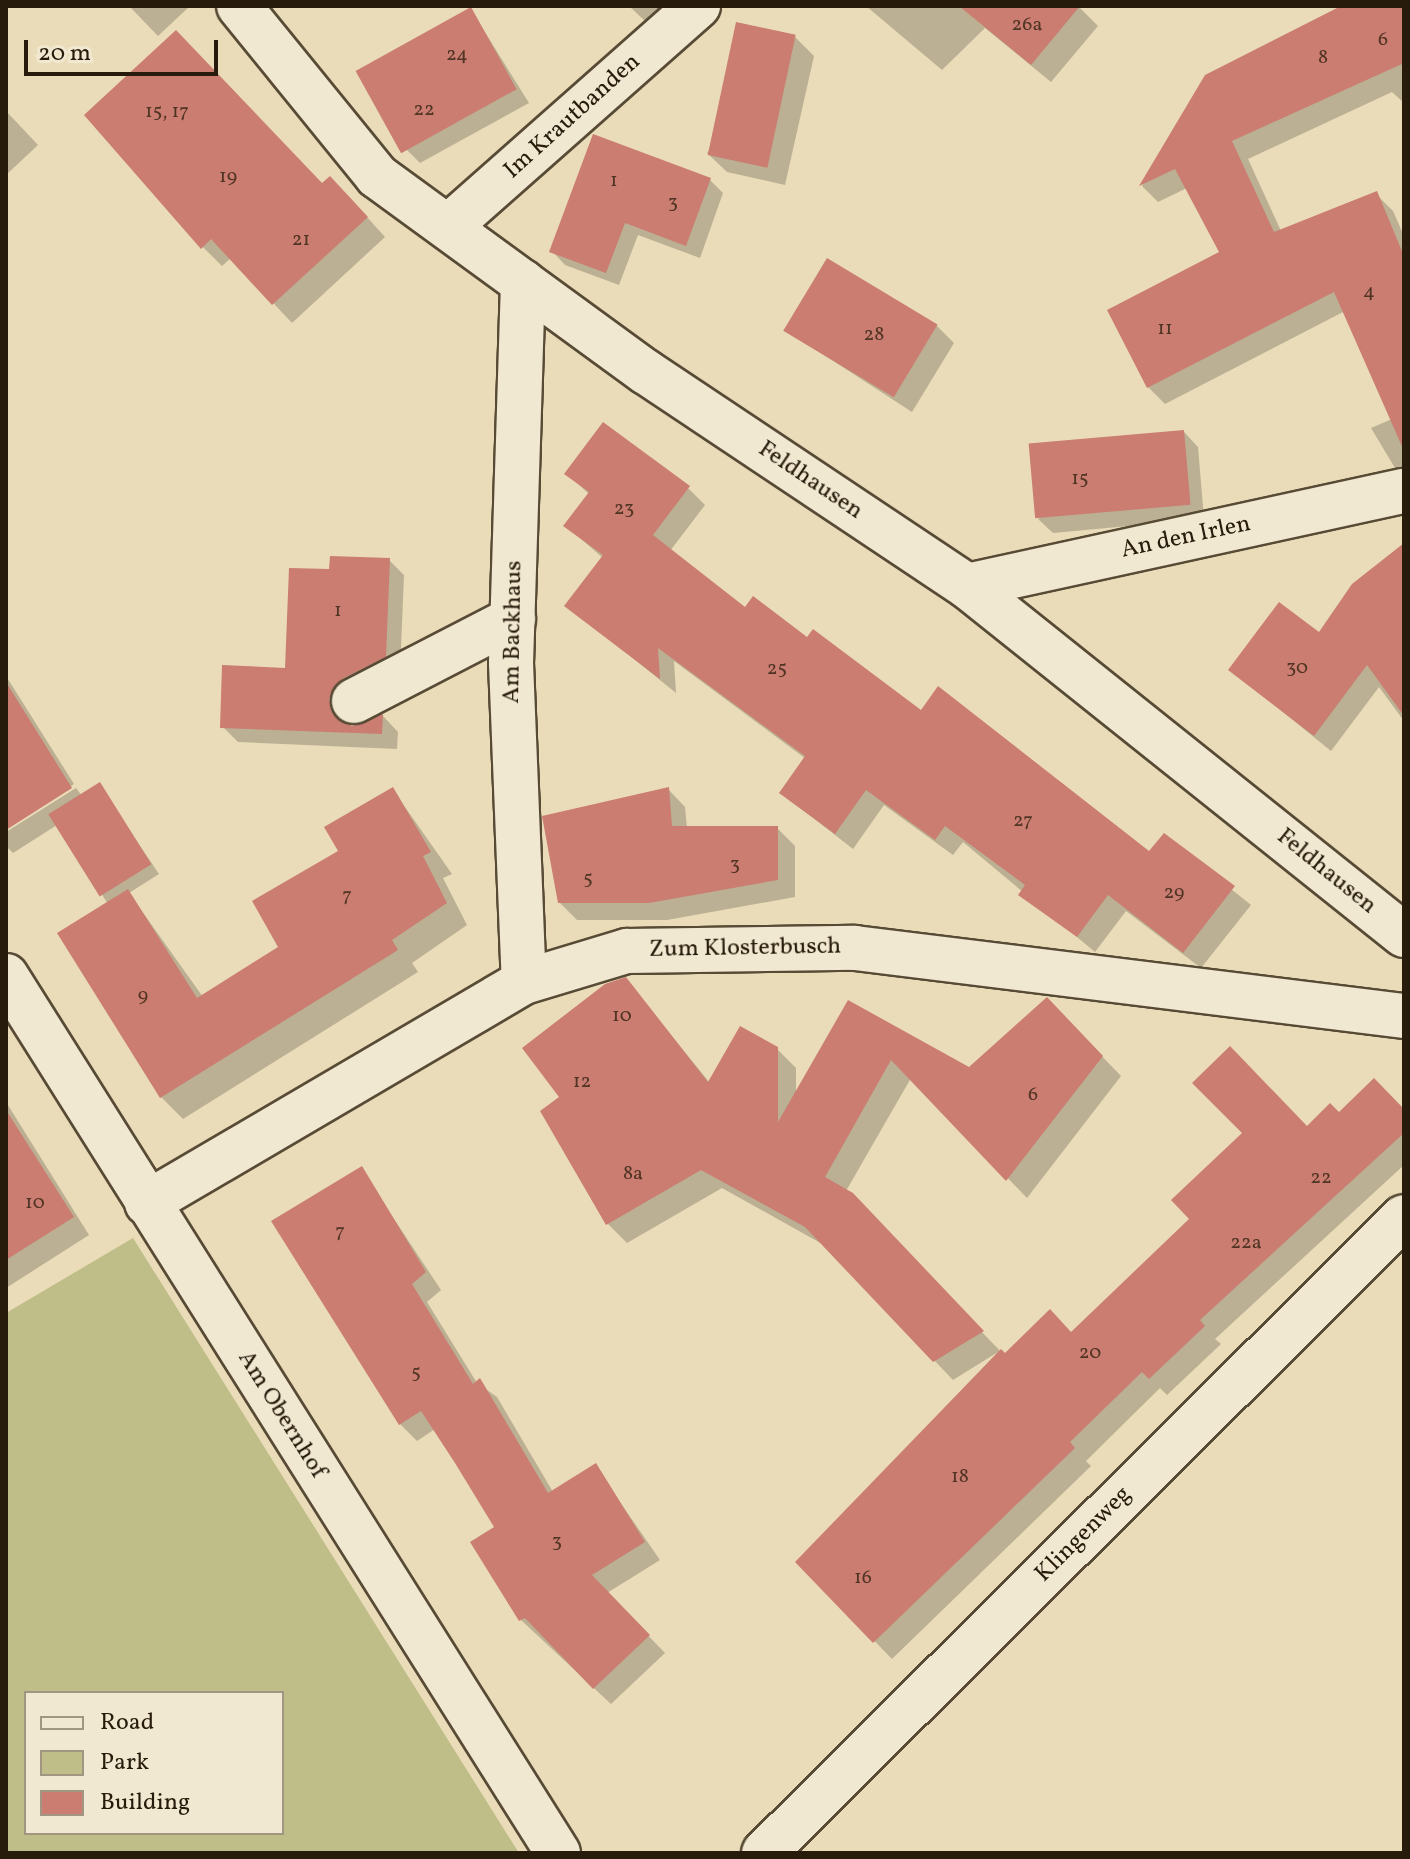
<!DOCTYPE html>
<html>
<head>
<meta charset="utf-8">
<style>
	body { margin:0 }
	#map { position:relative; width:1410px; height:1859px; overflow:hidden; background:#eadcb8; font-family:Vollkorn,serif }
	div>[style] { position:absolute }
	.green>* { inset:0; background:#bfbe89 }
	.shadow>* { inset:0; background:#0003 }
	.building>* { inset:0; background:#ca7d70; transform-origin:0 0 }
	.roads { filter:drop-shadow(2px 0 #584b36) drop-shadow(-2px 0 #584b36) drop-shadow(0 2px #584b36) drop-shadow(0 -2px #584b36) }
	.minor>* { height:44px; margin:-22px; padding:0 22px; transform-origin:22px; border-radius:22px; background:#f1e8d1 }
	span { translate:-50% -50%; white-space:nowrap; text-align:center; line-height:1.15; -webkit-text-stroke:6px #f1e8d1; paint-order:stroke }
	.number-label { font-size:20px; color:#503424 }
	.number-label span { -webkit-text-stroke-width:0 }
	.street-label { font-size:24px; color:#271b0b }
	.frame { position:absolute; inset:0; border:8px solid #271b0b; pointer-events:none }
	.legend { position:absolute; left:24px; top:1691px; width:260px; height:144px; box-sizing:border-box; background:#f1e8d1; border:2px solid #a09682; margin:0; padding:10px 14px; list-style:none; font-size:24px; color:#271b0b }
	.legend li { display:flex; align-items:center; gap:16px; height:40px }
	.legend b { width:40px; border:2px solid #a09682 }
	.scale { position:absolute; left:24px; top:40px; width:194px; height:36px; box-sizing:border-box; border:4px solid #271b0b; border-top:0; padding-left:10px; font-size:24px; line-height:28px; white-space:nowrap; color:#271b0b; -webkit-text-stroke:6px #f1e8d1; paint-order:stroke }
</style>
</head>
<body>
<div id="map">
	<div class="green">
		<i style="clip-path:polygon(evenodd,133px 1238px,519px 1853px,6px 1853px,6px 1313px,133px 1238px,26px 1693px,282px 1693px,282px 1833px,26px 1833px,26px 1693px)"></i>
	</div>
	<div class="shadow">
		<i style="clip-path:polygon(129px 6px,190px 6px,158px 36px)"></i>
		<i style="clip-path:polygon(629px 6px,662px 6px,645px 21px)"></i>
		<i style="clip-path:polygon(866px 6px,1078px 6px,1098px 26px,1051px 82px,985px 28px,942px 70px)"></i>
		<i style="clip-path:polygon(1344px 6px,1404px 6px,1404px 103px,1392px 92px,1248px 159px,1281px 231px,1376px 194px,1393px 211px,1404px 236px,1404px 483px,1371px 428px,1392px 419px,1345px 311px,1165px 404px,1148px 387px,1222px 253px,1187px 188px,1158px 202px,1142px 186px,1207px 77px)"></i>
		<i style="clip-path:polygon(470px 8px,529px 103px,420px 163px,406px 149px)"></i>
		<i style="clip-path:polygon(176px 33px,322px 186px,349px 197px,385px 237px,292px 323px,231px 258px,222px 266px,203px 247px)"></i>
		<i style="clip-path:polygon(795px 37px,814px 56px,785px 185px,727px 172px,707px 153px)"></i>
		<i style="clip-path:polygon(6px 111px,38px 145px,6px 175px)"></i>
		<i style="clip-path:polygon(710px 180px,723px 193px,700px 258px,638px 235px,619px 285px,565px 265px,552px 251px)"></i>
		<i style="clip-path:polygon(937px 326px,954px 343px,912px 412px,787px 331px)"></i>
		<i style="clip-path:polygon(1184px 432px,1198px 447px,1204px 519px,1053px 533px,1038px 519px)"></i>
		<i style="clip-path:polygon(567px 474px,688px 488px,705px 505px,670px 551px,746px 610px,808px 640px,1150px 854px,1164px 835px,1251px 905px,1201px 968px,1126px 911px,1095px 952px,963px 842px,953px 855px,884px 805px,853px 849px,781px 793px,806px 759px,674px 661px,676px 693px,567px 605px,603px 558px,566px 526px,589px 494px)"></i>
		<i style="clip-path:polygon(1404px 545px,1404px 721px,1379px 687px,1331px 751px,1231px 670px,1320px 635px)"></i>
		<i style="clip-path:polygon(389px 560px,404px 575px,400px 672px,344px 715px,352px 728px,383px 716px,398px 732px,397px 749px,238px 742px,223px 727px,287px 670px,331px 571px)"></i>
		<i style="clip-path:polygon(6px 676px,74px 784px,6px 828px)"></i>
		<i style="clip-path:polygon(99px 785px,159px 874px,129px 893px,203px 997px,281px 948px,341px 852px,393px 790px,452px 874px,443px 878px,467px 925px,412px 963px,418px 972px,183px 1119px,161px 1097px,108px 904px,57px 825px,13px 853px,6px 846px,6px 832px,76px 788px,82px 796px)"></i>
		<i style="clip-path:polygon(668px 789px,685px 807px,687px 828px,777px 828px,795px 846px,795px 897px,667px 920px,577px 920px,559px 902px)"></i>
		<i style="clip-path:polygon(626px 980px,710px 1083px,777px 1049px,796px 1068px,796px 1094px,849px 1002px,969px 1070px,1066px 1019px,1121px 1076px,1027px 1198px,911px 1078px,846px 1191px,1005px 1356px,1072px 1334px,1307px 1128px,1339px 1115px,1404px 1112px,1404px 1165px,1215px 1339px,1221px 1344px,1167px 1395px,1160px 1388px,1086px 1461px,1091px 1466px,892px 1659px,798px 1562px,998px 1352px,953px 1380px,824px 1245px,722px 1188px,627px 1243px,608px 1224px,543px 1112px,562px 1097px)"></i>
		<i style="clip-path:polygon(6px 1102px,89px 1235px,6px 1288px)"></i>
		<i style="clip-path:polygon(361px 1169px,441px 1290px,427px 1302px,477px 1383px,497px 1397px,553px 1492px,595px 1466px,660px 1560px,607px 1593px,665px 1653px,611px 1704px,521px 1620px,497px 1527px,435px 1429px,417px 1441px,400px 1424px)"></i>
	</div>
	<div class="building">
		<i style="clip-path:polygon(959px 6px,1080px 6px,1031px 65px)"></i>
		<i style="clip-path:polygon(1341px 6px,1404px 6px,1404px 63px,1232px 141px,1274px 232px,1377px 191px,1404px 256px,1404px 451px,1334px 292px,1147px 388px,1107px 310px,1219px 252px,1175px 169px,1139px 186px,1205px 75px)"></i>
		<i style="left:471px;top:7px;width:94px;height:132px;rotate:61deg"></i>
		<i style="left:736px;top:22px;width:61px;height:136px;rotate:12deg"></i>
		<i style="clip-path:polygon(176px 30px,322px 183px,330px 176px,368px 217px,272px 305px,211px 239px,201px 249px,84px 115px)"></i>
		<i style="clip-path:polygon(593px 134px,711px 178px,686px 246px,625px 223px,606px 273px,549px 252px)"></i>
		<i style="left:827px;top:258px;width:129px;height:85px;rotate:31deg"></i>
		<i style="clip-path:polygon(603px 422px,690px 486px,653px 535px,745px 607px,753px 596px,807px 637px,813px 629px,921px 710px,938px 686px,1149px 851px,1164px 833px,1235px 886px,1183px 953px,1108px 895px,1077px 937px,1018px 895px,1025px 885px,945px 826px,935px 840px,866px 790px,835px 834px,779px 793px,805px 756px,658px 648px,660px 679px,564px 606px,603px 555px,563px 526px,589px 492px,564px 474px)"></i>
		<i style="left:1184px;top:430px;width:75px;height:156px;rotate:85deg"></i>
		<i style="clip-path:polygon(1404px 543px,1404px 716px,1367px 665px,1314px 736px,1228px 670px,1279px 602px,1319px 632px,1352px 584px)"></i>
		<i style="clip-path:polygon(330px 556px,390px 558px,386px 657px,342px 679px,329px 699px,332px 713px,352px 726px,383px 714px,382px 734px,220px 728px,222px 665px,285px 668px,289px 568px,329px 569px)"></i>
		<i style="clip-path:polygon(6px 682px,72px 788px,6px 830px)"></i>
		<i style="left:100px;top:782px;width:97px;height:61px;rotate:58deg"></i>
		<i style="clip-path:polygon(393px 787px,431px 852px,423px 856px,447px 903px,392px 940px,398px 950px,160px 1098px,57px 933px,128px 889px,197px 998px,278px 947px,252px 901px,338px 851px,324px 827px)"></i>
		<i style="clip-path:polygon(669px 787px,672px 826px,778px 826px,778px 880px,649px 903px,558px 903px,542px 816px)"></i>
		<i style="clip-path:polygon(626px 977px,708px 1082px,740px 1026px,778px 1047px,778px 1122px,848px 1000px,969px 1067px,1047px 997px,1103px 1056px,1006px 1181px,891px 1060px,825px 1177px,853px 1193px,984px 1331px,933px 1362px,805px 1227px,701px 1170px,606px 1225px,540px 1111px,559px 1097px,522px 1048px,605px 984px)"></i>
		<i style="clip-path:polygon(1230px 1046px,1307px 1126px,1330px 1103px,1339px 1112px,1374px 1078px,1404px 1109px,1404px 1133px,1200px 1320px,1205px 1326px,1149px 1379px,1142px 1372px,1070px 1442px,1075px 1448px,873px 1643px,795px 1562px,1001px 1349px,1005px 1353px,1050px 1309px,1071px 1332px,1189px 1219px,1171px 1200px,1242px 1133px,1192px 1083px)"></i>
		<i style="clip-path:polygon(6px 1110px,74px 1217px,6px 1260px)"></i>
		<i style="clip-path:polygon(362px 1166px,426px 1272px,412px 1284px,473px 1384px,480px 1378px,548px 1493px,596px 1463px,645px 1542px,592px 1575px,650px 1635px,593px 1689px,525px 1618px,519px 1621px,470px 1542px,494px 1527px,455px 1463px,421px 1411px,399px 1425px,271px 1221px)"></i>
	</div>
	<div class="roads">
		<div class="minor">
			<i style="left:239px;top:6px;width:219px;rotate:50.9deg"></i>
			<i style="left:377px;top:176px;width:333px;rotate:36.1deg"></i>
			<i style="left:646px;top:372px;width:386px;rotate:33.7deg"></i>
			<i style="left:967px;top:586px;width:559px;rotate:38.61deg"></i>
			<i style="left:448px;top:227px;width:334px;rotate:-41.5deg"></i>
			<i style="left:523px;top:282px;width:381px;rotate:91.8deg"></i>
			<i style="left:511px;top:663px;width:319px;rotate:87.7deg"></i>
			<i style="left:967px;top:586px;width:447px;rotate:-12.3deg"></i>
			<i style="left:354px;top:701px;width:179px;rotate:-27.3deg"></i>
			<i style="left:6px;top:976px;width:1036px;rotate:57.81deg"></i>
			<i style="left:147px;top:1203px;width:437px;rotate:-30.4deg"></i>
			<i style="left:524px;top:982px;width:108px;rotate:-16.8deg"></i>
			<i style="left:627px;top:951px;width:228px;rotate:-0.8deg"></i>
			<i style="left:855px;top:948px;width:553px;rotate:7.06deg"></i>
			<i style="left:764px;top:1853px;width:902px;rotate:-44.82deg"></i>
		</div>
	</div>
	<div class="number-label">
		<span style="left:1027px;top:25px">26a</span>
		<span style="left:1383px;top:40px">6</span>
		<span style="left:457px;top:55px">24</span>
		<span style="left:1323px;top:58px">8</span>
		<span style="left:424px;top:110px">22</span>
		<span style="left:167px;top:112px">15, 17</span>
		<span style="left:228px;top:177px">19</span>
		<span style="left:614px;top:181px">1</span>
		<span style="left:673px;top:203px">3</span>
		<span style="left:301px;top:240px">21</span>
		<span style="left:1369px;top:292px">4</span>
		<span style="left:1165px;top:329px">11</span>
		<span style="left:874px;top:335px">28</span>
		<span style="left:1080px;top:479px">15</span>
		<span style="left:624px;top:509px">23</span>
		<span style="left:338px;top:611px">1</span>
		<span style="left:1297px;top:668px">30</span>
		<span style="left:777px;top:669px">25</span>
		<span style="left:1023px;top:821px">27</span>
		<span style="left:735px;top:865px">3</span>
		<span style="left:588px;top:879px">5</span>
		<span style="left:1174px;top:893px">29</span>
		<span style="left:347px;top:896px">7</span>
		<span style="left:143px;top:996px">9</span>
		<span style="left:622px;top:1016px">10</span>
		<span style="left:582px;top:1082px">12</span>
		<span style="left:1033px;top:1095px">6</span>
		<span style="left:633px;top:1174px">8a</span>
		<span style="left:1321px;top:1178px">22</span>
		<span style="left:35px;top:1203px">10</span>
		<span style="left:340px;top:1232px">7</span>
		<span style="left:1246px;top:1243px">22a</span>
		<span style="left:1090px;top:1353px">20</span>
		<span style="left:416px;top:1373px">5</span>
		<span style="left:960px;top:1477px">18</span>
		<span style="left:557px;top:1542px">3</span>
		<span style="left:863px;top:1578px">16</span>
	</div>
	<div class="street-label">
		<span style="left:573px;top:117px;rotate:-42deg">Im Krautbanden</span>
		<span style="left:810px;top:481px;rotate:34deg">Feldhausen</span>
		<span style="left:1186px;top:538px;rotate:-12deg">An den Irlen</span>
		<span style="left:514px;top:632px;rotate:-89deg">Am Backhaus</span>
		<span style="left:1326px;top:872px;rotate:39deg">Feldhausen</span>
		<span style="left:745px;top:949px;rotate:-1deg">Zum Klosterbusch</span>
		<span style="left:281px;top:1415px;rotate:58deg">Am Obernhof</span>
		<span style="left:1084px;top:1535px;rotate:-45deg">Klingenweg</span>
	</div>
	<div class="frame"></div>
	<ul class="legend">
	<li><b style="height:10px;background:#f1e8d1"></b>Road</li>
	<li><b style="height:22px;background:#bfbe89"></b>Park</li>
	<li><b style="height:22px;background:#ca7d70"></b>Building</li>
	</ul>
	<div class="scale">20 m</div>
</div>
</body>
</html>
